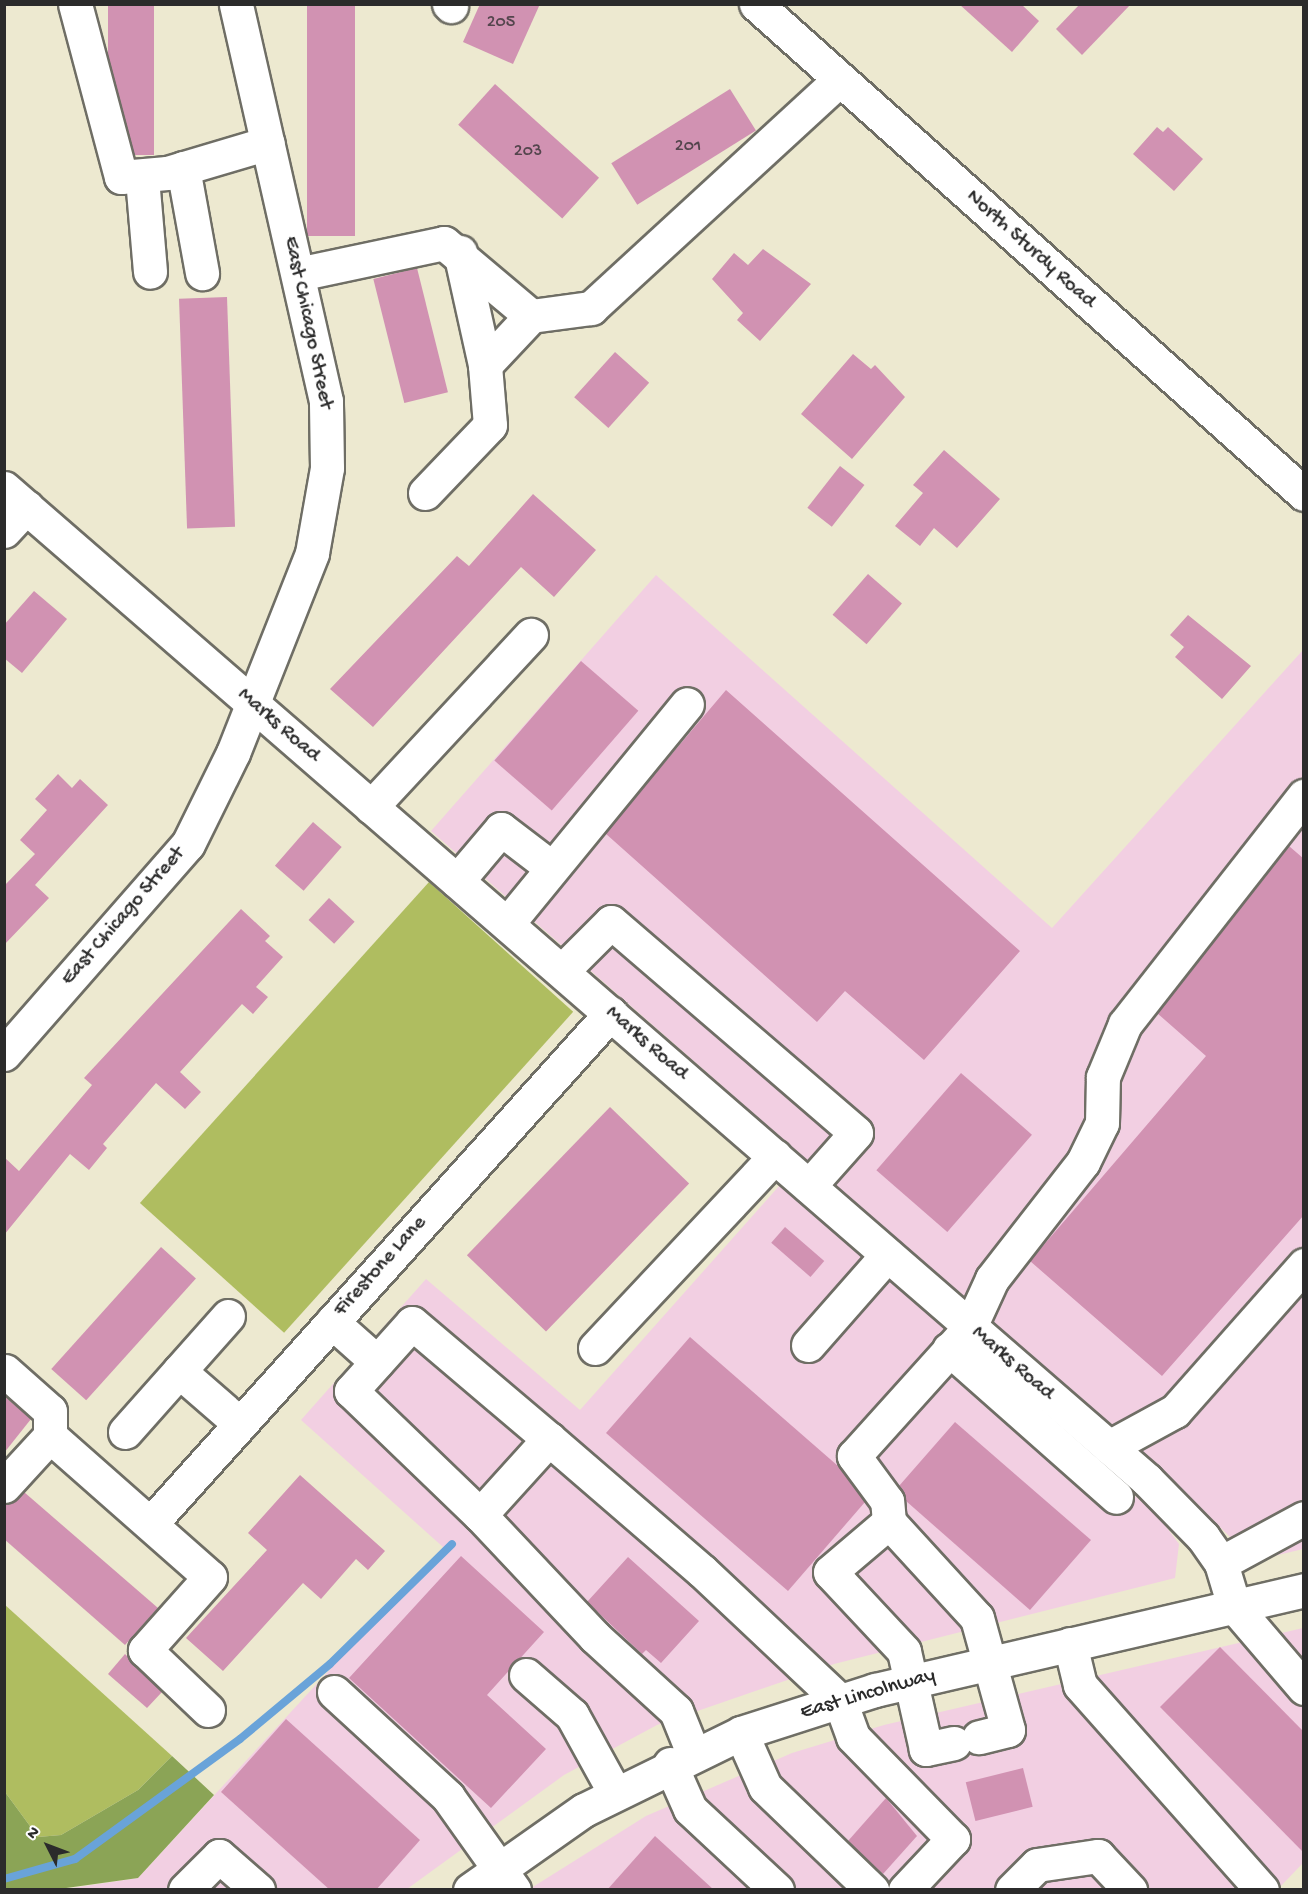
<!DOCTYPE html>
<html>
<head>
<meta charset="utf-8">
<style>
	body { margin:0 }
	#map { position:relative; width:1308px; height:1894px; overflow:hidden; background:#ede9d0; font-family:"Gochi Hand",sans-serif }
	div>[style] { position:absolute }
	.built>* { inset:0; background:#f2cfe2 }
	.green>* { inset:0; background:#afbd60; transform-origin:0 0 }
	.forest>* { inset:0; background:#8ba456 }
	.stream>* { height:8px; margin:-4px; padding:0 4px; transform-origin:4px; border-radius:4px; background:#69a3d9 }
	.building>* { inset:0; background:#d192b2; transform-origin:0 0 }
	.roads { filter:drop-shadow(2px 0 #6f6e65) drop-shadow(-2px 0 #6f6e65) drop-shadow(0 2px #6f6e65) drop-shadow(0 -2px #6f6e65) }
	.minor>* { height:33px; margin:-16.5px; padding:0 16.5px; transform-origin:16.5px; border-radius:16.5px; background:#fff }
	.major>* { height:33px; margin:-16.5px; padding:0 16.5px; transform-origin:16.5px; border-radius:16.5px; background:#fff }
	span { translate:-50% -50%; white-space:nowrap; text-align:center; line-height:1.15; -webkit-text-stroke:6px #fff; paint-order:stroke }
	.number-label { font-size:18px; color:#54454d }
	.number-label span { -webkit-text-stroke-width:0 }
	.street-label { font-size:21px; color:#2b2b2b }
	.frame { position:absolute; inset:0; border:6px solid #2b2b2b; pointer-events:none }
	.north { position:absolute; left:18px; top:1816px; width:60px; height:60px; -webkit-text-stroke:4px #fff; paint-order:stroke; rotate:312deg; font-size:16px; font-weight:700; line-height:24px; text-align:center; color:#2b2b2b }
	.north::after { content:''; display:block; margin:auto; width:21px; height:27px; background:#2b2b2b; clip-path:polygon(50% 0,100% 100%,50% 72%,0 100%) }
</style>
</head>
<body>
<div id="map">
	<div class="built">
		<i style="clip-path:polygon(656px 575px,1052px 928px,1303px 650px,1303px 1549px,1254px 1561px,1178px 1485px,431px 831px)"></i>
		<i style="clip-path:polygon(780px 1185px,1159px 1517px,1179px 1544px,1175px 1578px,834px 1664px,657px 1725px,564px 1775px,407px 1889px,59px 1890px,138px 1878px,443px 1547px,301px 1420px,426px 1279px,580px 1410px)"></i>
		<i style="clip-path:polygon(1303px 1628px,1303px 1863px,1278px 1889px,528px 1890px,646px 1816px,792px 1753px,884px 1725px)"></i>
	</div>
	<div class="green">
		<i style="left:429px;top:882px;width:194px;height:432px;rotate:42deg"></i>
		<i style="clip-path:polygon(4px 1604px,172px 1756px,138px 1790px,61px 1835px,38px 1837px,5px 1792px)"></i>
	</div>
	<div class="forest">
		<i style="clip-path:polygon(172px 1756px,214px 1795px,138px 1878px,59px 1889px,5px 1889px,5px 1792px,38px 1837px,61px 1835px,138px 1790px)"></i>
	</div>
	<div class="stream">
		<i style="left:4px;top:1879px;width:74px;rotate:-15.7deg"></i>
		<i style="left:75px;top:1859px;width:204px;rotate:-36deg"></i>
		<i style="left:240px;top:1739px;width:117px;rotate:-39.8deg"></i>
		<i style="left:330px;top:1664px;width:171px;rotate:-44.5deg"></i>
	</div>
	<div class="building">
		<i style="left:108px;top:4px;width:46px;height:151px"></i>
		<i style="left:307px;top:4px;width:48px;height:232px"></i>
		<i style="clip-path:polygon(480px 4px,540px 4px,513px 64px,463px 42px)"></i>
		<i style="clip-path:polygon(959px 4px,1021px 4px,1039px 21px,1012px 52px)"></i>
		<i style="clip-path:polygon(1080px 4px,1131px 4px,1082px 55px,1056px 29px)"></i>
		<i style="left:495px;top:84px;width:140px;height:55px;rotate:42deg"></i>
		<i style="left:730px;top:89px;width:49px;height:140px;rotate:58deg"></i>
		<i style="clip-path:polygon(1157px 127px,1163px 132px,1168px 127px,1203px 159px,1174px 191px,1133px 154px)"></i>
		<i style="clip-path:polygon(763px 249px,811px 284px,760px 341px,737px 320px,743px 313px,712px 279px,734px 253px,748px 265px)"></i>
		<i style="left:417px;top:268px;width:128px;height:45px;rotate:76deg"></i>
		<i style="left:227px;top:297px;width:230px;height:48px;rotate:88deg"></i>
		<i style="left:615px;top:352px;width:46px;height:61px;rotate:42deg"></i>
		<i style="clip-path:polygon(853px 354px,871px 369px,875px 365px,905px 397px,852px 459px,801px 414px)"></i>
		<i style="clip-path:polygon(944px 450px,1000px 499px,957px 548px,934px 528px,920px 546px,895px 526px,923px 493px,913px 485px)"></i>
		<i style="left:840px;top:466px;width:31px;height:53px;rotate:38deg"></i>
		<i style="clip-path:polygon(533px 494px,596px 550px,554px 597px,521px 567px,373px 727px,330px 689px,457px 556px,469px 566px)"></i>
		<i style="left:868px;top:574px;width:45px;height:54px;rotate:41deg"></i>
		<i style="clip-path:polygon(34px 591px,67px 619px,22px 673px,4px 658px,4px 625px)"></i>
		<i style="clip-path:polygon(1188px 615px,1251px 666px,1222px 699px,1175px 657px,1184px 647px,1170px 635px)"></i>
		<i style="left:581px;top:661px;width:76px;height:132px;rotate:41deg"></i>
		<i style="clip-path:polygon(726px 690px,1020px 951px,924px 1060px,845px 991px,817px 1022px,605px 833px)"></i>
		<i style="clip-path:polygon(58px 774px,72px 788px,80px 779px,108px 805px,35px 885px,49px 898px,4px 945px,4px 886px,35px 854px,20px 840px,47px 810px,35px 799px)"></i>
		<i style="left:313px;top:822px;width:38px;height:58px;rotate:41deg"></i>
		<i style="clip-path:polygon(1289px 846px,1304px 859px,1304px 1215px,1162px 1376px,1030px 1261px,1206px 1056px,1157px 1013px)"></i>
		<i style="left:329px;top:898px;width:35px;height:30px;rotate:43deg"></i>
		<i style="clip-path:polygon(241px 909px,270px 936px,265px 941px,283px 957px,256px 987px,268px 997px,253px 1014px,242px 1004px,180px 1072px,201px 1092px,185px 1109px,156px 1083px,103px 1144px,107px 1148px,89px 1170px,70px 1154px,4px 1235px,4px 1157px,19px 1171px,92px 1085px,84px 1078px)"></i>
		<i style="left:961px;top:1073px;width:94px;height:129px;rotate:41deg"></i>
		<i style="left:610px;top:1107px;width:110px;height:206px;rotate:44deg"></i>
		<i style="left:785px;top:1227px;width:52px;height:21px;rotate:41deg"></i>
		<i style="left:161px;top:1247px;width:47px;height:164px;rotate:42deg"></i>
		<i style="clip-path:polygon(690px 1337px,838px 1466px,865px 1502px,788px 1591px,606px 1433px)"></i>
		<i style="clip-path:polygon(4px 1396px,31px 1419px,4px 1453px)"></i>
		<i style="clip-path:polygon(955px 1422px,1091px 1540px,1030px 1610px,906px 1501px,899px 1486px)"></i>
		<i style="clip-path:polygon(300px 1475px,385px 1551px,368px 1570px,356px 1559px,321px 1599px,303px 1583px,223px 1671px,186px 1638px,267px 1550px,248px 1533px)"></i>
		<i style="clip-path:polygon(24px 1492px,158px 1608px,125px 1645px,4px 1539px,4px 1504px)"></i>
		<i style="clip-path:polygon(461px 1556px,544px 1632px,487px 1695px,546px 1749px,491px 1808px,349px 1678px)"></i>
		<i style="clip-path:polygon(628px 1557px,699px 1621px,661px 1663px,646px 1650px,642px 1654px,587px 1602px)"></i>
		<i style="clip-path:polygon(1220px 1647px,1304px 1732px,1304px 1853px,1160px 1707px)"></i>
		<i style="clip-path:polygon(125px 1654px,162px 1692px,147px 1708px,108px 1674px)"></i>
		<i style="clip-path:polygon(286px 1719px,420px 1840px,376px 1890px,330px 1890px,221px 1792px)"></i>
		<i style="left:1023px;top:1768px;width:40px;height:59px;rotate:76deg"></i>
		<i style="clip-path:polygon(886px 1798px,917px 1836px,883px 1874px,848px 1841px)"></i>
		<i style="clip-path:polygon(655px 1836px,714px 1890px,607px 1890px)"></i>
	</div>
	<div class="roads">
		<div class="minor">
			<i style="left:75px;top:4px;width:179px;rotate:75.1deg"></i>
			<i style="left:121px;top:177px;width:46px;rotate:-5deg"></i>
			<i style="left:167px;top:173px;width:105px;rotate:-16.5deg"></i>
			<i style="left:449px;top:4px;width:3px;rotate:45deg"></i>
			<i style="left:756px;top:4px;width:735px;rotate:41.8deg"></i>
			<i style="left:183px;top:168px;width:107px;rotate:79.7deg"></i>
			<i style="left:142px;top:178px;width:94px;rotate:85.1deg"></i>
			<i style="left:460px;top:252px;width:116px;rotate:77.5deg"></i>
			<i style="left:298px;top:274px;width:149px;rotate:-12deg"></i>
			<i style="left:444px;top:243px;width:114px;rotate:40deg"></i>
			<i style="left:531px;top:316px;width:61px;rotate:-7.6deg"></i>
			<i style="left:591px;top:308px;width:338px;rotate:-42.6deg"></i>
			<i style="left:4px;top:488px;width:1513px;rotate:40.95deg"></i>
			<i style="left:1147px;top:1480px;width:80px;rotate:45.5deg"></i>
			<i style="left:1203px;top:1537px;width:32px;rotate:55deg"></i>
			<i style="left:1221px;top:1563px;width:45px;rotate:73.2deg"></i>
			<i style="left:1234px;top:1606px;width:108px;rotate:49.5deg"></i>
			<i style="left:425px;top:493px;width:94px;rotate:-46.3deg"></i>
			<i style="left:490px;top:425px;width:60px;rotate:-94.8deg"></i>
			<i style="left:485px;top:365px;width:67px;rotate:-46.8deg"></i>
			<i style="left:4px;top:531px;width:33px;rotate:-47deg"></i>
			<i style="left:371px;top:807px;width:235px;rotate:-47.1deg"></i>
			<i style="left:457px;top:881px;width:68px;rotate:-49.8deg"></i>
			<i style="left:501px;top:829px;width:64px;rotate:37.4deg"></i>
			<i style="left:507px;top:924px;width:284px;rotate:-50.7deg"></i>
			<i style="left:562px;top:971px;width:69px;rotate:-45deg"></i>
			<i style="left:611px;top:922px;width:323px;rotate:40.7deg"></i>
			<i style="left:856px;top:1133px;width:71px;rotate:131.6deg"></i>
			<i style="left:4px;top:1054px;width:279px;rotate:-48.8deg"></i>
			<i style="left:188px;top:844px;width:102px;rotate:-63.7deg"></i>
			<i style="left:233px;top:753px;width:215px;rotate:-68.4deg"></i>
			<i style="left:312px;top:553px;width:86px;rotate:-80deg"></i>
			<i style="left:327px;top:468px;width:67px;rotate:-90.9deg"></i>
			<i style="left:326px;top:401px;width:407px;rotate:-102.8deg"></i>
			<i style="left:332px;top:1322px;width:60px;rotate:41.6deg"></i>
			<i style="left:808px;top:1345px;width:120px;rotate:-48.7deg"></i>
			<i style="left:595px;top:1348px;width:263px;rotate:-46.8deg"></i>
			<i style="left:949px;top:1349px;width:223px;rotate:41.5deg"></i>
			<i style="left:5px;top:1371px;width:60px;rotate:41.6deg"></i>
			<i style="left:50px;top:1411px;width:25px;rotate:90deg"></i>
			<i style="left:179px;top:1371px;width:81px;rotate:41deg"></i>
			<i style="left:125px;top:1432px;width:155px;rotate:-48.4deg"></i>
			<i style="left:1109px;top:1447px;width:75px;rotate:-28.6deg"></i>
			<i style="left:1175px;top:1411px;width:195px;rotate:-48.5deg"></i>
			<i style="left:4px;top:1486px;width:68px;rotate:-47.4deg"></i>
			<i style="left:50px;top:1436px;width:213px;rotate:41.4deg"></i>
			<i style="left:210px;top:1577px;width:98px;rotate:131.7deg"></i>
			<i style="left:145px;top:1650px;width:87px;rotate:43.6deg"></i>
			<i style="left:480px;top:1515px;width:179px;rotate:-136.1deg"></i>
			<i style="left:351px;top:1391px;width:91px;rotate:-48.1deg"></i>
			<i style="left:412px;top:1323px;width:180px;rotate:40.3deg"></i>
			<i style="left:152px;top:1522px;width:685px;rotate:-47.96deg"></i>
			<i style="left:889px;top:1522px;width:21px;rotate:-95deg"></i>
			<i style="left:887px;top:1501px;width:56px;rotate:-126.3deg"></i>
			<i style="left:854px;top:1456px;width:173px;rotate:-48deg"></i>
			<i style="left:970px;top:1327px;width:53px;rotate:-65.4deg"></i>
			<i style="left:992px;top:1279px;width:148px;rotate:-52.1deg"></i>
			<i style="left:1083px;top:1162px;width:43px;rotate:-64deg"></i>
			<i style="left:1102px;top:1123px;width:46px;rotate:-88.8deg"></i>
			<i style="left:1103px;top:1077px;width:57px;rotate:-67.5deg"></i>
			<i style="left:1125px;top:1024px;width:290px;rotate:-51.9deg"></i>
			<i style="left:1221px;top:1563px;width:94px;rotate:-28.5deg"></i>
			<i style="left:1070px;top:1644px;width:42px;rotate:76.3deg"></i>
			<i style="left:1080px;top:1685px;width:274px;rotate:48.4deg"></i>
			<i style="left:526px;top:1675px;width:61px;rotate:41deg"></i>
			<i style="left:572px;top:1715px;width:89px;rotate:61.1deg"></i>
			<i style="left:334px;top:1692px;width:155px;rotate:42.6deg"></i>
			<i style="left:448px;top:1797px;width:114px;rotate:54.6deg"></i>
			<i style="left:741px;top:1733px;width:59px;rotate:66deg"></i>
			<i style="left:765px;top:1787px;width:149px;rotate:43.9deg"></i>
			<i style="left:954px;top:1743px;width:29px;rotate:168deg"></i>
			<i style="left:926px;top:1749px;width:100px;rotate:-102.7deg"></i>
			<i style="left:904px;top:1651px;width:108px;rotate:-133.1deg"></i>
			<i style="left:830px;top:1572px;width:77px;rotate:-40.3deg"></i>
			<i style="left:889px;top:1522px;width:130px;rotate:47.5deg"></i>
			<i style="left:977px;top:1618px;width:116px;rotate:74.5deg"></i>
			<i style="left:1008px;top:1730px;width:30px;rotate:166deg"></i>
			<i style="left:693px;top:1753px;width:45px;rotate:-112deg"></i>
			<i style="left:676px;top:1711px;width:110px;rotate:-137.6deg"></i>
			<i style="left:595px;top:1637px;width:168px;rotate:-133.3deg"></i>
			<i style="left:480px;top:1515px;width:103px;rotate:-47.8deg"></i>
			<i style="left:549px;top:1439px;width:202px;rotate:40.8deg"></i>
			<i style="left:702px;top:1571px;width:190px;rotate:43.3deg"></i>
			<i style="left:840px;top:1701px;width:38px;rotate:70deg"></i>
			<i style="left:853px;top:1737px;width:143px;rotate:45.6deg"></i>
			<i style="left:953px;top:1839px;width:70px;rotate:133.3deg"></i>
			<i style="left:670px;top:1764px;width:49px;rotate:66deg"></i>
			<i style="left:690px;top:1809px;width:119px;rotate:43deg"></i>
			<i style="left:185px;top:1890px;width:48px;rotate:-45deg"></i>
			<i style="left:219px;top:1856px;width:52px;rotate:41.1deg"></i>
			<i style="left:1012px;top:1890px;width:35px;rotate:-45deg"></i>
			<i style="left:1037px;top:1865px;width:62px;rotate:-8.4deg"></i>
			<i style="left:1098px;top:1856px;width:47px;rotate:46.7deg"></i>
		</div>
		<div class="major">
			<i style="left:470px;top:1890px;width:139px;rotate:-35.1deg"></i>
			<i style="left:584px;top:1810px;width:175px;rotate:-26.1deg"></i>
			<i style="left:741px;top:1733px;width:141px;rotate:-17.8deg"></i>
			<i style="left:875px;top:1690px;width:441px;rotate:-13.1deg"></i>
		</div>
	</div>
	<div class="number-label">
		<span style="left:501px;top:23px">205</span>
		<span style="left:688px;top:147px">201</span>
		<span style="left:528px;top:152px">203</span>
	</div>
	<div class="street-label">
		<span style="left:1030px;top:250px;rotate:42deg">North Sturdy Road</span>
		<span style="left:307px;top:323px;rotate:78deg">East Chicago Street</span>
		<span style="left:278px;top:726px;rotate:41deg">Marks Road</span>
		<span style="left:124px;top:917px;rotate:-49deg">East Chicago Street</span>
		<span style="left:646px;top:1044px;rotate:41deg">Marks Road</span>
		<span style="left:381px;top:1267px;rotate:-48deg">Firestone Lane</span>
		<span style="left:1012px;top:1364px;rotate:41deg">Marks Road</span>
		<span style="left:868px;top:1695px;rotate:-16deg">East Lincolnway</span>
	</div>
	<div class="frame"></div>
	<div class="north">N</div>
</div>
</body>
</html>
